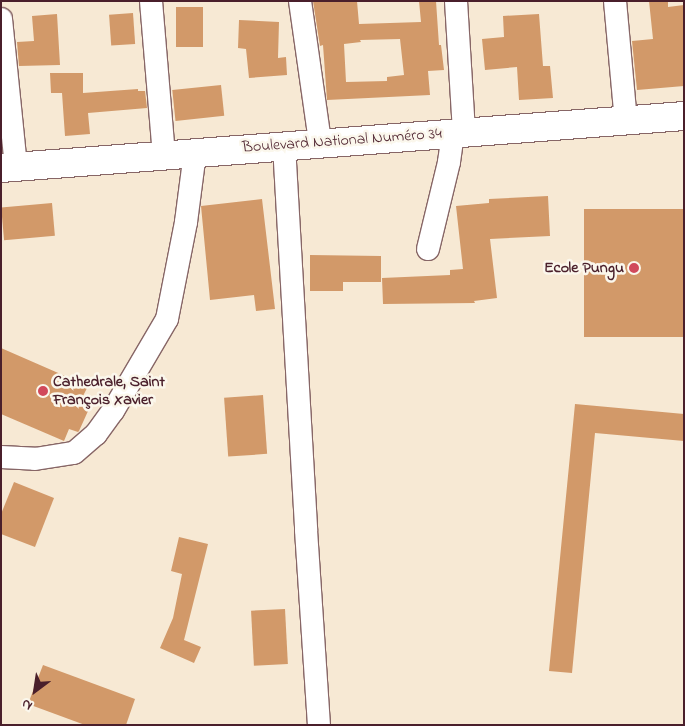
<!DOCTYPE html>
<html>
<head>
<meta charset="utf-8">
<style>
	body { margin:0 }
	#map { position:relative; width:685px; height:726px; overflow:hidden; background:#f7e9d4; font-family:"Indie Flower",sans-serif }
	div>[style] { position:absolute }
	.building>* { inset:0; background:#d29969; transform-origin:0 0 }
	.roads { filter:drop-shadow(1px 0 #876666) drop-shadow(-1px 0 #876666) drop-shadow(0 1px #876666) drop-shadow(0 -1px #876666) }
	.minor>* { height:22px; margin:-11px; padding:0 11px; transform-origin:11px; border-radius:11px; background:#fff }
	.major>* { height:28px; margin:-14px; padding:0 14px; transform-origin:14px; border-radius:14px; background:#fff }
	.dots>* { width:14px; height:14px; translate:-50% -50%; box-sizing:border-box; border:2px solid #fbf7ec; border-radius:50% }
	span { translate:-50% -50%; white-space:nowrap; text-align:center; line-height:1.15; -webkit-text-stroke:5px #fbf7ec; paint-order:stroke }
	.street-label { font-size:16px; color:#4a1f2b }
	.poi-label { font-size:16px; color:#4a1f2b; font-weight:700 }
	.right { translate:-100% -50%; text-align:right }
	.left { translate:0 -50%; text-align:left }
	.frame { position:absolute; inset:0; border:2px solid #4a1f2b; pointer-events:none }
	.north { position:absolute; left:10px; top:666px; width:50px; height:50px; -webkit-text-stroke:4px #fbf7ec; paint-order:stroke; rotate:211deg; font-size:14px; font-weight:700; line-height:20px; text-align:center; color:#4a1f2b }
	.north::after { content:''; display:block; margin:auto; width:18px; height:22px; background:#4a1f2b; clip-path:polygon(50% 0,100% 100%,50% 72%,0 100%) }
</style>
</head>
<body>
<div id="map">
	<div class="building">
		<i style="clip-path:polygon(evenodd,313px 1px,357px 1px,359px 24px,421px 22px,419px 1px,436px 1px,439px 45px,441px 45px,444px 70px,428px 71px,430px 95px,327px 100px,323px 45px,320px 46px,313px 1px,400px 39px,404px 75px,387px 77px,387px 81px,346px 82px,344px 44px,361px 42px,360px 40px,400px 39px)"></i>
		<i style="clip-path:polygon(649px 1px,668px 1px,668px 7px,684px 5px,684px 86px,637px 90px,632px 41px,653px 39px)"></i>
		<i style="left:176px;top:7px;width:27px;height:40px"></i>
		<i style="left:133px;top:13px;width:31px;height:24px;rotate:86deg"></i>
		<i style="clip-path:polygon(57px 14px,60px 65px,19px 66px,17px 42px,34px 41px,32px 16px)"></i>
		<i style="clip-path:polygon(539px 14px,543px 66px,550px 66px,553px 98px,519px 100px,517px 67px,485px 70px,482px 39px,504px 37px,503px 16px)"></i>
		<i style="clip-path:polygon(239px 20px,279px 22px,278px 58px,286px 57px,287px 75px,249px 78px,246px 49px,238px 48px)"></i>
		<i style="clip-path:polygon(50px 73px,83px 73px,83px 93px,138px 89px,138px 91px,145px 91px,147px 108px,88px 113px,90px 134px,65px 136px,62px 93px,51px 93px)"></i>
		<i style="left:221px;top:85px;width:31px;height:49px;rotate:84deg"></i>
		<i style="clip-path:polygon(548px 196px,550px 236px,490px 239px,497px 298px,474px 301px,475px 303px,383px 304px,382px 278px,450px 275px,450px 270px,463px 269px,456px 206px,489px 203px,489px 199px)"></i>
		<i style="clip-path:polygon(262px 199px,275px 309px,256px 311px,254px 295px,210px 300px,201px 206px)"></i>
		<i style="left:52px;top:203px;width:33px;height:51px;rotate:85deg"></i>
		<i style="left:684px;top:209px;width:128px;height:100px;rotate:90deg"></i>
		<i style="clip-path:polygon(310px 255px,381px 256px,381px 282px,343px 282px,343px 291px,310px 291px)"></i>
		<i style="clip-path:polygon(1px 348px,88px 386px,83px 396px,93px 400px,79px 431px,78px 432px,69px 429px,64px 441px,1px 414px)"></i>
		<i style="left:263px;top:395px;width:59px;height:39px;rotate:86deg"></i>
		<i style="clip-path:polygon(575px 404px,684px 414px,684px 441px,595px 433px,572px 673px,549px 671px)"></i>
		<i style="clip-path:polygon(14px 482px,54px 498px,35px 547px,1px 534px,1px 514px)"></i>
		<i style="clip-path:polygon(179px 537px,208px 544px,184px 640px,201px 647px,194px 663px,160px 648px,173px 618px,182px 574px,171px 571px)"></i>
		<i style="left:285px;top:609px;width:55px;height:34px;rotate:87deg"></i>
		<i style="clip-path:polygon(43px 665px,135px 699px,126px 725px,85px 725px,28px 704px)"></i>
	</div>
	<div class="roads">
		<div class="minor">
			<i style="left:151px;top:1px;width:155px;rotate:85.2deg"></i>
			<i style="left:300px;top:1px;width:142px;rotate:81.9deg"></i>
			<i style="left:456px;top:1px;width:131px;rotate:86.5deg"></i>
			<i style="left:615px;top:1px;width:121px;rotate:84.8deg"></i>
			<i style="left:1px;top:19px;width:148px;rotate:84.2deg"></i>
			<i style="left:284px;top:145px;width:386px;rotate:86.7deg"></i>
			<i style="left:306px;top:530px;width:195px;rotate:86.2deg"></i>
			<i style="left:428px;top:249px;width:89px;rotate:-76.4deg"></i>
			<i style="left:449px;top:162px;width:29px;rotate:-82deg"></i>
			<i style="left:1px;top:457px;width:34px;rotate:3deg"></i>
			<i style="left:35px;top:459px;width:39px;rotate:-9deg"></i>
			<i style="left:74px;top:453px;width:29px;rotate:-41deg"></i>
			<i style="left:96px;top:434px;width:29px;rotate:-54deg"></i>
			<i style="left:113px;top:411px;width:107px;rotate:-59.6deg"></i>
			<i style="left:167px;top:319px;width:99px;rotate:-78.9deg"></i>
			<i style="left:186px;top:222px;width:70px;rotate:-82.6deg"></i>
		</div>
		<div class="major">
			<i style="left:1px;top:168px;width:685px;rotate:-4.35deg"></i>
		</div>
	</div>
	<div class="dots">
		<i style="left:634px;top:268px;background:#d1495b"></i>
		<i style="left:43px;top:391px;background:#d1495b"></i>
	</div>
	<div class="street-label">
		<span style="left:342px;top:141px;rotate:-4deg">Boulevard National Numéro 34</span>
	</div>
	<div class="poi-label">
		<span class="right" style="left:624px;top:268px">Ecole Pungu</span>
		<span class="left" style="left:53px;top:391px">Cathedrale, Saint<br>François Xavier</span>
	</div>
	<div class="frame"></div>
	<div class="north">N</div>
</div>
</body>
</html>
